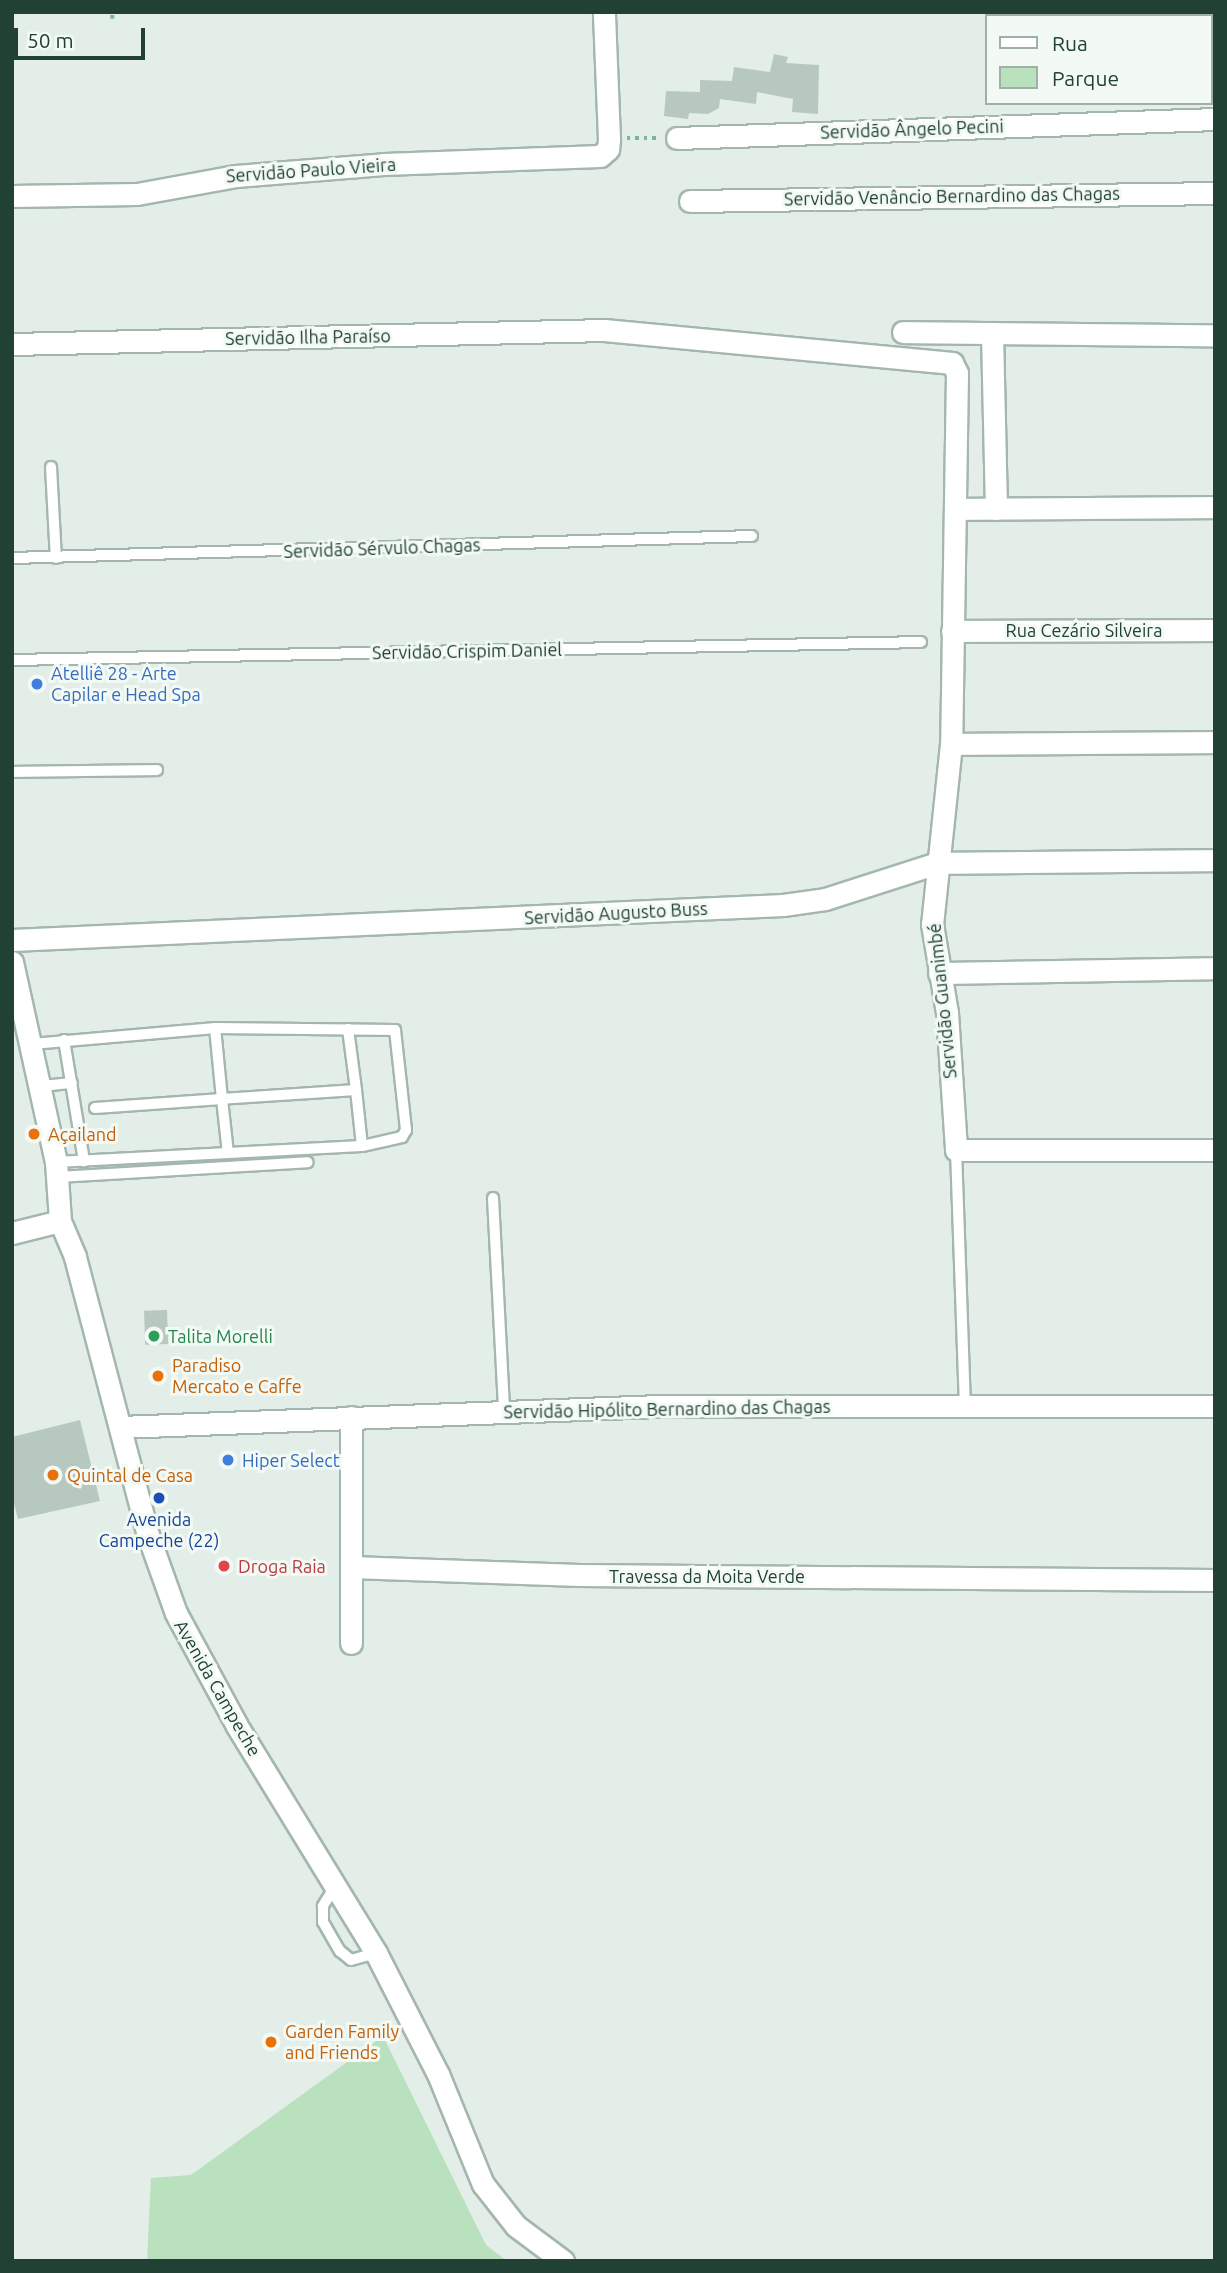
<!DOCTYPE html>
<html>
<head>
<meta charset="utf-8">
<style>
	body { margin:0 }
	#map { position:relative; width:1227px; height:2273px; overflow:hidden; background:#e2eee7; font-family:Ubuntu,sans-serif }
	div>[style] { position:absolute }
	.green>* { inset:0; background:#b9e1be }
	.building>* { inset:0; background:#b7c9bf; transform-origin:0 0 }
	.path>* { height:3.5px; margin-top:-1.75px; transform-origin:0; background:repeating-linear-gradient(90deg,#7fb49c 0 3.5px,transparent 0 8.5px) }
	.roads { filter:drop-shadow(2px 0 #a4b7ad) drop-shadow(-2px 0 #a4b7ad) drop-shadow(0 2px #a4b7ad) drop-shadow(0 -2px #a4b7ad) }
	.service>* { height:10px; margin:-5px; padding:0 5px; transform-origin:5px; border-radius:5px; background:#fff }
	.minor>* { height:21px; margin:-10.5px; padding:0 10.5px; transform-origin:10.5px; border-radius:10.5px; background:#fff }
	.secondary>* { height:21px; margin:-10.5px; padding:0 10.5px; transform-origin:10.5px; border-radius:10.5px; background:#fff }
	.dots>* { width:19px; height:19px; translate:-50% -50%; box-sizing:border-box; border:4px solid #f3faf5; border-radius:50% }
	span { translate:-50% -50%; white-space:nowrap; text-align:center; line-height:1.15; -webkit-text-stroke:6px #f3faf5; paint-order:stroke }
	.street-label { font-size:18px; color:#204133 }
	.shop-label { font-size:18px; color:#366cbe }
	.left { translate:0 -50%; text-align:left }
	.food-label { font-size:18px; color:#c56008 }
	.leisure-label { font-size:18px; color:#27864d }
	.transit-label { font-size:18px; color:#164399 }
	.health-label { font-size:18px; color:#be3a42 }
	.frame { position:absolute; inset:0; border:14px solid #204133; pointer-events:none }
	.legend { position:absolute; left:985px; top:14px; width:228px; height:91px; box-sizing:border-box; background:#f3faf5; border:2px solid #9fb0a7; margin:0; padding:9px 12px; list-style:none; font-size:21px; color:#204133 }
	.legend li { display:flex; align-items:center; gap:14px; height:35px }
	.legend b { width:35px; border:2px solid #9fb0a7 }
	.scale { position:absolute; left:14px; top:28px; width:131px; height:32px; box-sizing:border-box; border:4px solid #204133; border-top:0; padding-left:9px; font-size:21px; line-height:24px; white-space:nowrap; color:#204133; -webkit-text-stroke:5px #f3faf5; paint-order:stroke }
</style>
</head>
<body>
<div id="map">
	<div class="green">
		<i style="clip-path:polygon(383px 2036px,486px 2245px,507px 2261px,147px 2261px,151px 2178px,191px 2175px)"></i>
	</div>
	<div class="building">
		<i style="clip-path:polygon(774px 54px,788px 57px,786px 63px,819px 65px,818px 114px,792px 112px,793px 99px,757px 92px,756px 104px,720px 99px,719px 108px,708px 114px,689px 113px,688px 119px,664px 116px,666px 91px,700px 92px,700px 80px,732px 81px,734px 67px,770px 72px)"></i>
		<i style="left:167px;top:1310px;width:34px;height:23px;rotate:88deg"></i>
		<i style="clip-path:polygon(80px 1420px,100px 1501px,18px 1519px,12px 1496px,12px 1437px)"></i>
	</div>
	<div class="path">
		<i style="left:112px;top:19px;width:7px;rotate:-90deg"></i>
		<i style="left:627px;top:138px;width:31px"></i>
	</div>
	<div class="roads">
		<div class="service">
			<i style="left:51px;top:467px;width:91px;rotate:86.9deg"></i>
			<i style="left:12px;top:558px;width:740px;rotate:-1.7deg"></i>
			<i style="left:12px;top:660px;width:909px;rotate:-1.13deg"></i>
			<i style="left:12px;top:772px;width:145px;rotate:-0.8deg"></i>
			<i style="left:348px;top:1029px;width:62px;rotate:82.5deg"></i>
			<i style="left:64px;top:1040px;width:123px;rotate:80.6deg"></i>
			<i style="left:32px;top:1044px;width:184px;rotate:-5deg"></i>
			<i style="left:215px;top:1028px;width:180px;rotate:0.6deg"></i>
			<i style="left:395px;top:1030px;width:101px;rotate:83.7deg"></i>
			<i style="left:406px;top:1130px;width:8px;rotate:120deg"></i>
			<i style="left:402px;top:1137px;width:41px;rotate:167.3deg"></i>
			<i style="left:362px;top:1146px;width:56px;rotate:-96.1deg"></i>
			<i style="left:356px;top:1090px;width:134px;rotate:176.2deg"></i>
			<i style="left:222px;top:1099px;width:54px;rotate:83.7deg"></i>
			<i style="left:42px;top:1086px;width:30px;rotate:-6deg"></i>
			<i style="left:95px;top:1108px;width:127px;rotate:-4.1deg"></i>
			<i style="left:222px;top:1099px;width:71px;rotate:-95.6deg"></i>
			<i style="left:956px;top:1150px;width:256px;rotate:88deg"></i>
			<i style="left:56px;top:1162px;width:306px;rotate:-3deg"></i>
			<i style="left:58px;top:1177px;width:250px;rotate:-3.4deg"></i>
			<i style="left:493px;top:1198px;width:213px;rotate:87deg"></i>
			<i style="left:336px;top:1885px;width:25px;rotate:122deg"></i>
			<i style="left:323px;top:1906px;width:16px;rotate:90deg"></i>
			<i style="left:323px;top:1922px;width:34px;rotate:60deg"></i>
			<i style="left:340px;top:1951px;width:14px;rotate:39deg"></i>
			<i style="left:351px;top:1960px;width:26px;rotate:-16deg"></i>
		</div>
		<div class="minor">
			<i style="left:677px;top:138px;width:538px;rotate:-2.02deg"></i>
			<i style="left:12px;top:196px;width:125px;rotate:-0.9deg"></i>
			<i style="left:137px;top:194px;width:101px;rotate:-10.3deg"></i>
			<i style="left:236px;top:176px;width:148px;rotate:-4.6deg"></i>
			<i style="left:384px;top:164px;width:216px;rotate:-2.1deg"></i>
			<i style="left:600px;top:156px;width:11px;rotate:-41deg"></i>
			<i style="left:608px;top:149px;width:10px;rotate:-84deg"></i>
			<i style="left:609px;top:139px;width:127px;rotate:-92.3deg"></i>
			<i style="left:690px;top:201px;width:525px;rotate:-0.87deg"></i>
			<i style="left:903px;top:332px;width:312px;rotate:0.6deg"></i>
			<i style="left:992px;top:333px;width:176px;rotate:88.7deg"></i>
			<i style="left:12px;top:344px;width:592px;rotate:-1.35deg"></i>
			<i style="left:604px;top:330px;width:350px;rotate:5.4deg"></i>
			<i style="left:952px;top:363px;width:11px;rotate:63deg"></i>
			<i style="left:957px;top:373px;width:371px;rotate:90.9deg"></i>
			<i style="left:951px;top:744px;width:181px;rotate:96deg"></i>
			<i style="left:932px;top:924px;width:90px;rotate:80.4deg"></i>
			<i style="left:947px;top:1013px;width:137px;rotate:86.2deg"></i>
			<i style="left:956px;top:1150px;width:259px"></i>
			<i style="left:955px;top:509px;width:260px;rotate:-0.4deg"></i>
			<i style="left:952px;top:631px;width:263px;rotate:-0.2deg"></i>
			<i style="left:951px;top:744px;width:264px;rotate:-0.4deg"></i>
			<i style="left:12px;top:940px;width:772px;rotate:-2.6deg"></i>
			<i style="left:783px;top:905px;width:42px;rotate:-8.1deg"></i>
			<i style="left:825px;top:899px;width:118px;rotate:-17.8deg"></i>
			<i style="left:937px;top:863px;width:278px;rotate:-0.6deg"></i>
			<i style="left:939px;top:973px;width:276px;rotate:-1deg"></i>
			<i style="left:12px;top:1233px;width:49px;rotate:-14deg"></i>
			<i style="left:351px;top:1417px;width:150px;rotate:90deg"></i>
			<i style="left:351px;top:1567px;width:228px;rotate:2deg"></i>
			<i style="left:579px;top:1575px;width:636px;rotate:0.45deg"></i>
			<i style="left:120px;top:1427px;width:540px;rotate:-2.23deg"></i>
			<i style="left:660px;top:1406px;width:555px"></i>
			<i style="left:351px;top:1567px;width:76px;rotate:90deg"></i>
		</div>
		<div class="secondary">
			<i style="left:12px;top:962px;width:205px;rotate:77.6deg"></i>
			<i style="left:56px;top:1162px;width:59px;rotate:86.1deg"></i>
			<i style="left:60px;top:1221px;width:39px;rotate:67deg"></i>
			<i style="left:75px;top:1257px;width:287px;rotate:75.3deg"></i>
			<i style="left:148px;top:1535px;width:83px;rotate:70.3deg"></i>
			<i style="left:176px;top:1613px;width:128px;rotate:61.6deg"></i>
			<i style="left:237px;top:1726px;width:266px;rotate:58.5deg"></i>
			<i style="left:376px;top:1953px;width:136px;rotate:62.9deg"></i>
			<i style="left:438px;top:2074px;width:119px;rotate:67.8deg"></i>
			<i style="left:483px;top:2184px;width:53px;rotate:51.8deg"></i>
			<i style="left:516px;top:2226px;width:59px;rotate:36.7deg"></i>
		</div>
	</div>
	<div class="dots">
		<i style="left:37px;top:684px;background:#3f7fe0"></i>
		<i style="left:34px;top:1134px;background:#e8710a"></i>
		<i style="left:154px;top:1336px;background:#2e9e5b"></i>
		<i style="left:158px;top:1376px;background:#e8710a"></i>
		<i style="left:228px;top:1460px;background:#3f7fe0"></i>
		<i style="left:53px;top:1475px;background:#e8710a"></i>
		<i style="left:159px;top:1498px;background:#1a4fb4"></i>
		<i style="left:224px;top:1566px;background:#e0444e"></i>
		<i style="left:271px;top:2042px;background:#e8710a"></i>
	</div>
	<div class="street-label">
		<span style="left:912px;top:129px;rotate:-2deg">Servidão Ângelo Pecini</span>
		<span style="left:311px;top:170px;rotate:-4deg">Servidão Paulo Vieira</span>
		<span style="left:952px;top:196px;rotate:-1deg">Servidão Venâncio Bernardino das Chagas</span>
		<span style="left:308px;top:337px;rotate:-1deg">Servidão Ilha Paraíso</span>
		<span style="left:382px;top:548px;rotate:-2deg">Servidão Sérvulo Chagas</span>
		<span style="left:1084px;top:630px">Rua Cezário Silveira</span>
		<span style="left:467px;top:651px;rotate:-1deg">Servidão Crispim Daniel</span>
		<span style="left:616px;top:913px;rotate:-3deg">Servidão Augusto Buss</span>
		<span style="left:942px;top:1001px;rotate:-96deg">Servidão Guanimbé</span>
		<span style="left:667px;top:1409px;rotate:-1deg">Servidão Hipólito Bernardino das Chagas</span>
		<span style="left:707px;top:1576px">Travessa da Moita Verde</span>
		<span style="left:218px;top:1688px;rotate:60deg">Avenida Campeche</span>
	</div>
	<div class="shop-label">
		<span class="left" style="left:51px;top:684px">Atelliê 28 - Arte<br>Capilar e Head Spa</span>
		<span class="left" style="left:242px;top:1460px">Hiper Select</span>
	</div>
	<div class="food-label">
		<span class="left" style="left:48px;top:1134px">Açailand</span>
		<span class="left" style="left:172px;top:1376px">Paradiso<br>Mercato e Caffe</span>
		<span class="left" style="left:67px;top:1475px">Quintal de Casa</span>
		<span class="left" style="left:285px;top:2042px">Garden Family<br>and Friends</span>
	</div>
	<div class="leisure-label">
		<span class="left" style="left:168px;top:1336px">Talita Morelli</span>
	</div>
	<div class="transit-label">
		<span style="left:159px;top:1530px">Avenida<br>Campeche (22)</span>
	</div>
	<div class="health-label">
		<span class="left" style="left:238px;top:1566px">Droga Raia</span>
	</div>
	<div class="frame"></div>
	<ul class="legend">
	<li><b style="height:9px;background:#fff"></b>Rua</li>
	<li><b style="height:19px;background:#b9e1be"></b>Parque</li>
	</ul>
	<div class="scale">50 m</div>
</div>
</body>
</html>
